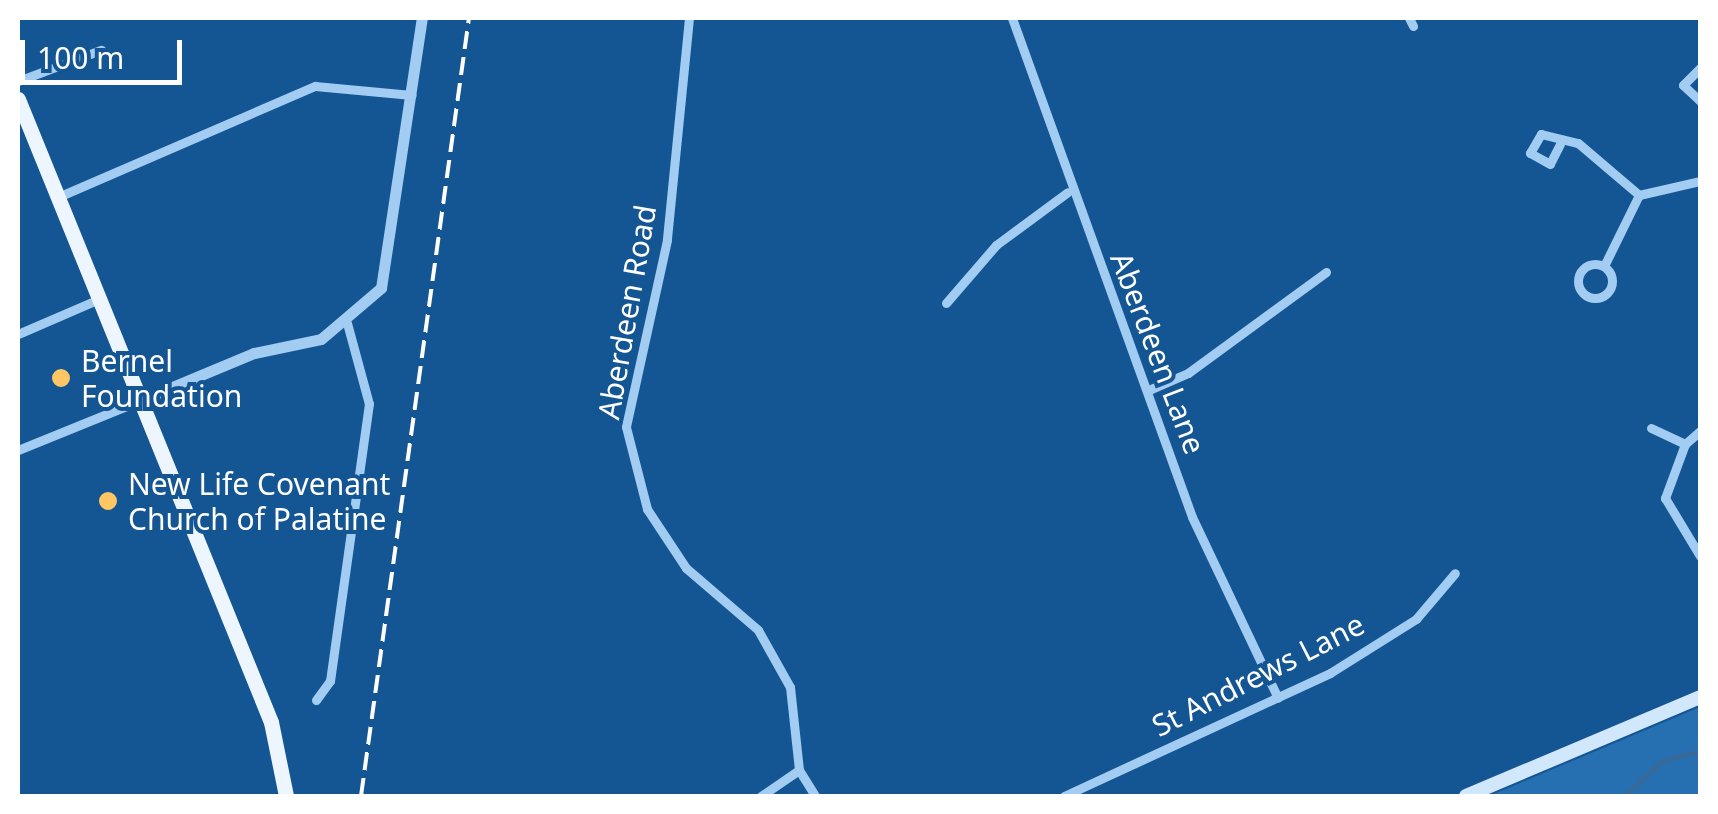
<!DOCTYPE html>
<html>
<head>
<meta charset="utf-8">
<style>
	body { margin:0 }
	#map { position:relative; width:1718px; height:814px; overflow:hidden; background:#145593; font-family:"Noto Sans",sans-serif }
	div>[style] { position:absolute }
	.green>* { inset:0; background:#266fb1 }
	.stream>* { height:4px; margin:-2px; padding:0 2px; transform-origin:2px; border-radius:2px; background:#3a6995 }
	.minor>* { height:9px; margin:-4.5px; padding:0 4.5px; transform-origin:4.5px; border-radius:4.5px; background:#a2ccf1 }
	.minor>.ring { margin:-4.5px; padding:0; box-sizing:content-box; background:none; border:9px solid #a2ccf1; border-radius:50% }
	.tertiary>* { height:11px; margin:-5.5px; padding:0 5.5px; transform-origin:5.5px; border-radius:5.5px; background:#a2ccf1 }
	.secondary>* { height:14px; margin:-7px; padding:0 7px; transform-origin:7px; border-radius:7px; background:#d1e7fc }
	.primary>* { height:15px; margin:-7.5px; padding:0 7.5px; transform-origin:7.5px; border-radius:7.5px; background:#edf5ff }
	.rail>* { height:4px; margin-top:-2px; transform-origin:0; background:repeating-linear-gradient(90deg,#fff 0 18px,transparent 0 26px) }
	.dots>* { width:28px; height:28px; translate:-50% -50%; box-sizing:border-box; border:5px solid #145593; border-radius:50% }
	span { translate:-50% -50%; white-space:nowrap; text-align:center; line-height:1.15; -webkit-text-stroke:8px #145593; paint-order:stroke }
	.street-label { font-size:30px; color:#fff }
	.poi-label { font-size:30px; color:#fff }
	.left { translate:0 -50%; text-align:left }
	.frame { position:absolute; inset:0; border:20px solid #fff; pointer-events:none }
	.scale { position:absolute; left:20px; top:40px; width:162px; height:45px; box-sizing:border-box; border:5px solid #fff; border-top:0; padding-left:12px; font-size:30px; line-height:35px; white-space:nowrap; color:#fff; -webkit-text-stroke:8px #145593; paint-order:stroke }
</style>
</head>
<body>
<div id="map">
	<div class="green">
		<i style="clip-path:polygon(1700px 707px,1700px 796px,1489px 796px)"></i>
	</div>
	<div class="stream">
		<i style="left:1625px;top:796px;width:52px;rotate:-42.6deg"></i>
		<i style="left:1663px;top:761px;width:38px;rotate:-14deg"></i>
	</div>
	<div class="minor">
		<i style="left:689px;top:18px;width:223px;rotate:95.7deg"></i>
		<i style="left:667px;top:240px;width:191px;rotate:102.4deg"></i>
		<i style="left:626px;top:427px;width:85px;rotate:75.6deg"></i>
		<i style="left:647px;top:509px;width:71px;rotate:56.5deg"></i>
		<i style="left:686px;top:568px;width:95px;rotate:40.7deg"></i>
		<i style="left:758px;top:630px;width:65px;rotate:60.7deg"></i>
		<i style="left:790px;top:687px;width:83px;rotate:83.8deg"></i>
		<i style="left:799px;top:770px;width:31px;rotate:58deg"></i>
		<i style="left:1012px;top:18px;width:530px;rotate:70.16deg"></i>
		<i style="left:1192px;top:517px;width:200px;rotate:64.6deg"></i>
		<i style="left:1409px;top:18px;width:9px;rotate:63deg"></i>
		<i style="left:1700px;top:68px;width:24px;rotate:135deg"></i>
		<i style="left:1683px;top:85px;width:23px;rotate:43deg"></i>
		<i style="left:18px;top:81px;width:89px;rotate:-20.5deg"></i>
		<i style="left:1560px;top:144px;width:22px;rotate:117deg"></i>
		<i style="left:1550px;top:164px;width:23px;rotate:-151deg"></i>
		<i style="left:1530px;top:153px;width:22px;rotate:-60deg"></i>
		<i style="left:1541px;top:134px;width:38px;rotate:14deg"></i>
		<i style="left:1578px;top:143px;width:80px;rotate:40.4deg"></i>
		<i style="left:1639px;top:195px;width:63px;rotate:-12.9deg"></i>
		<i style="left:58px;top:197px;width:280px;rotate:-23.4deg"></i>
		<i style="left:315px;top:86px;width:97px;rotate:5.3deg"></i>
		<i class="ring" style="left:1578px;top:264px;width:25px;height:25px"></i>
		<i style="left:1604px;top:266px;width:79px;rotate:-63.8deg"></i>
		<i style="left:946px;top:303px;width:77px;rotate:-49.2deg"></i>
		<i style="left:996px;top:245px;width:89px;rotate:-36.4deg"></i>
		<i style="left:18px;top:334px;width:88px;rotate:-23.4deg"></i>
		<i style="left:1151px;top:389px;width:40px;rotate:-23.4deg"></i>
		<i style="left:1188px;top:373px;width:171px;rotate:-36.2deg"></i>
		<i style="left:1651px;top:428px;width:38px;rotate:25deg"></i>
		<i style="left:1700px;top:431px;width:20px;rotate:139deg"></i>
		<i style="left:1685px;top:444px;width:58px;rotate:110.3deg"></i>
		<i style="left:1665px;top:498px;width:68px;rotate:58.9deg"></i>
		<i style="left:18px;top:450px;width:133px;rotate:-22.1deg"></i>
		<i style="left:316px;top:700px;width:24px;rotate:-54deg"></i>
		<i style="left:330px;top:681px;width:280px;rotate:-82deg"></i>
		<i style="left:369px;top:404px;width:84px;rotate:-105.2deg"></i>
		<i style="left:761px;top:796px;width:46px;rotate:-34.4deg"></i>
		<i style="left:1064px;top:796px;width:293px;rotate:-24.8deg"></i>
		<i style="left:1330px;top:673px;width:102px;rotate:-32.1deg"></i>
		<i style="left:1416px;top:619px;width:60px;rotate:-49.7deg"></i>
	</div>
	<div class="tertiary">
		<i style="left:141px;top:400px;width:122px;rotate:-22.6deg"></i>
		<i style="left:254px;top:353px;width:68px;rotate:-11.8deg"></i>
		<i style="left:321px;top:339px;width:79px;rotate:-40.4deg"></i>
		<i style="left:381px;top:288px;width:273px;rotate:-81.4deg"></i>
	</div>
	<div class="secondary">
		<i style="left:1466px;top:796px;width:254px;rotate:-22.9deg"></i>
	</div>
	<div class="primary">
		<i style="left:18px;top:99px;width:672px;rotate:67.9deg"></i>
		<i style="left:271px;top:722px;width:76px;rotate:78.5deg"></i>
	</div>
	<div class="rail">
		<i style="left:361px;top:796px;width:785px;rotate:-82.1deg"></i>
	</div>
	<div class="dots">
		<i style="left:61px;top:378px;background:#ffc663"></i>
		<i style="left:108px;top:501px;background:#ffc663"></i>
	</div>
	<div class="street-label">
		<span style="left:627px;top:312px;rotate:-80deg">Aberdeen Road</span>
		<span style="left:1158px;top:353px;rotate:69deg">Aberdeen Lane</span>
		<span style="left:1258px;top:675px;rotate:-27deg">St Andrews Lane</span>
	</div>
	<div class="poi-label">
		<span class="left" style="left:81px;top:378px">Bernel<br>Foundation</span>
		<span class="left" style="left:128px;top:501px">New Life Covenant<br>Church of Palatine</span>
	</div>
	<div class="frame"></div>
	<div class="scale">100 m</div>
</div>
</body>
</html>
